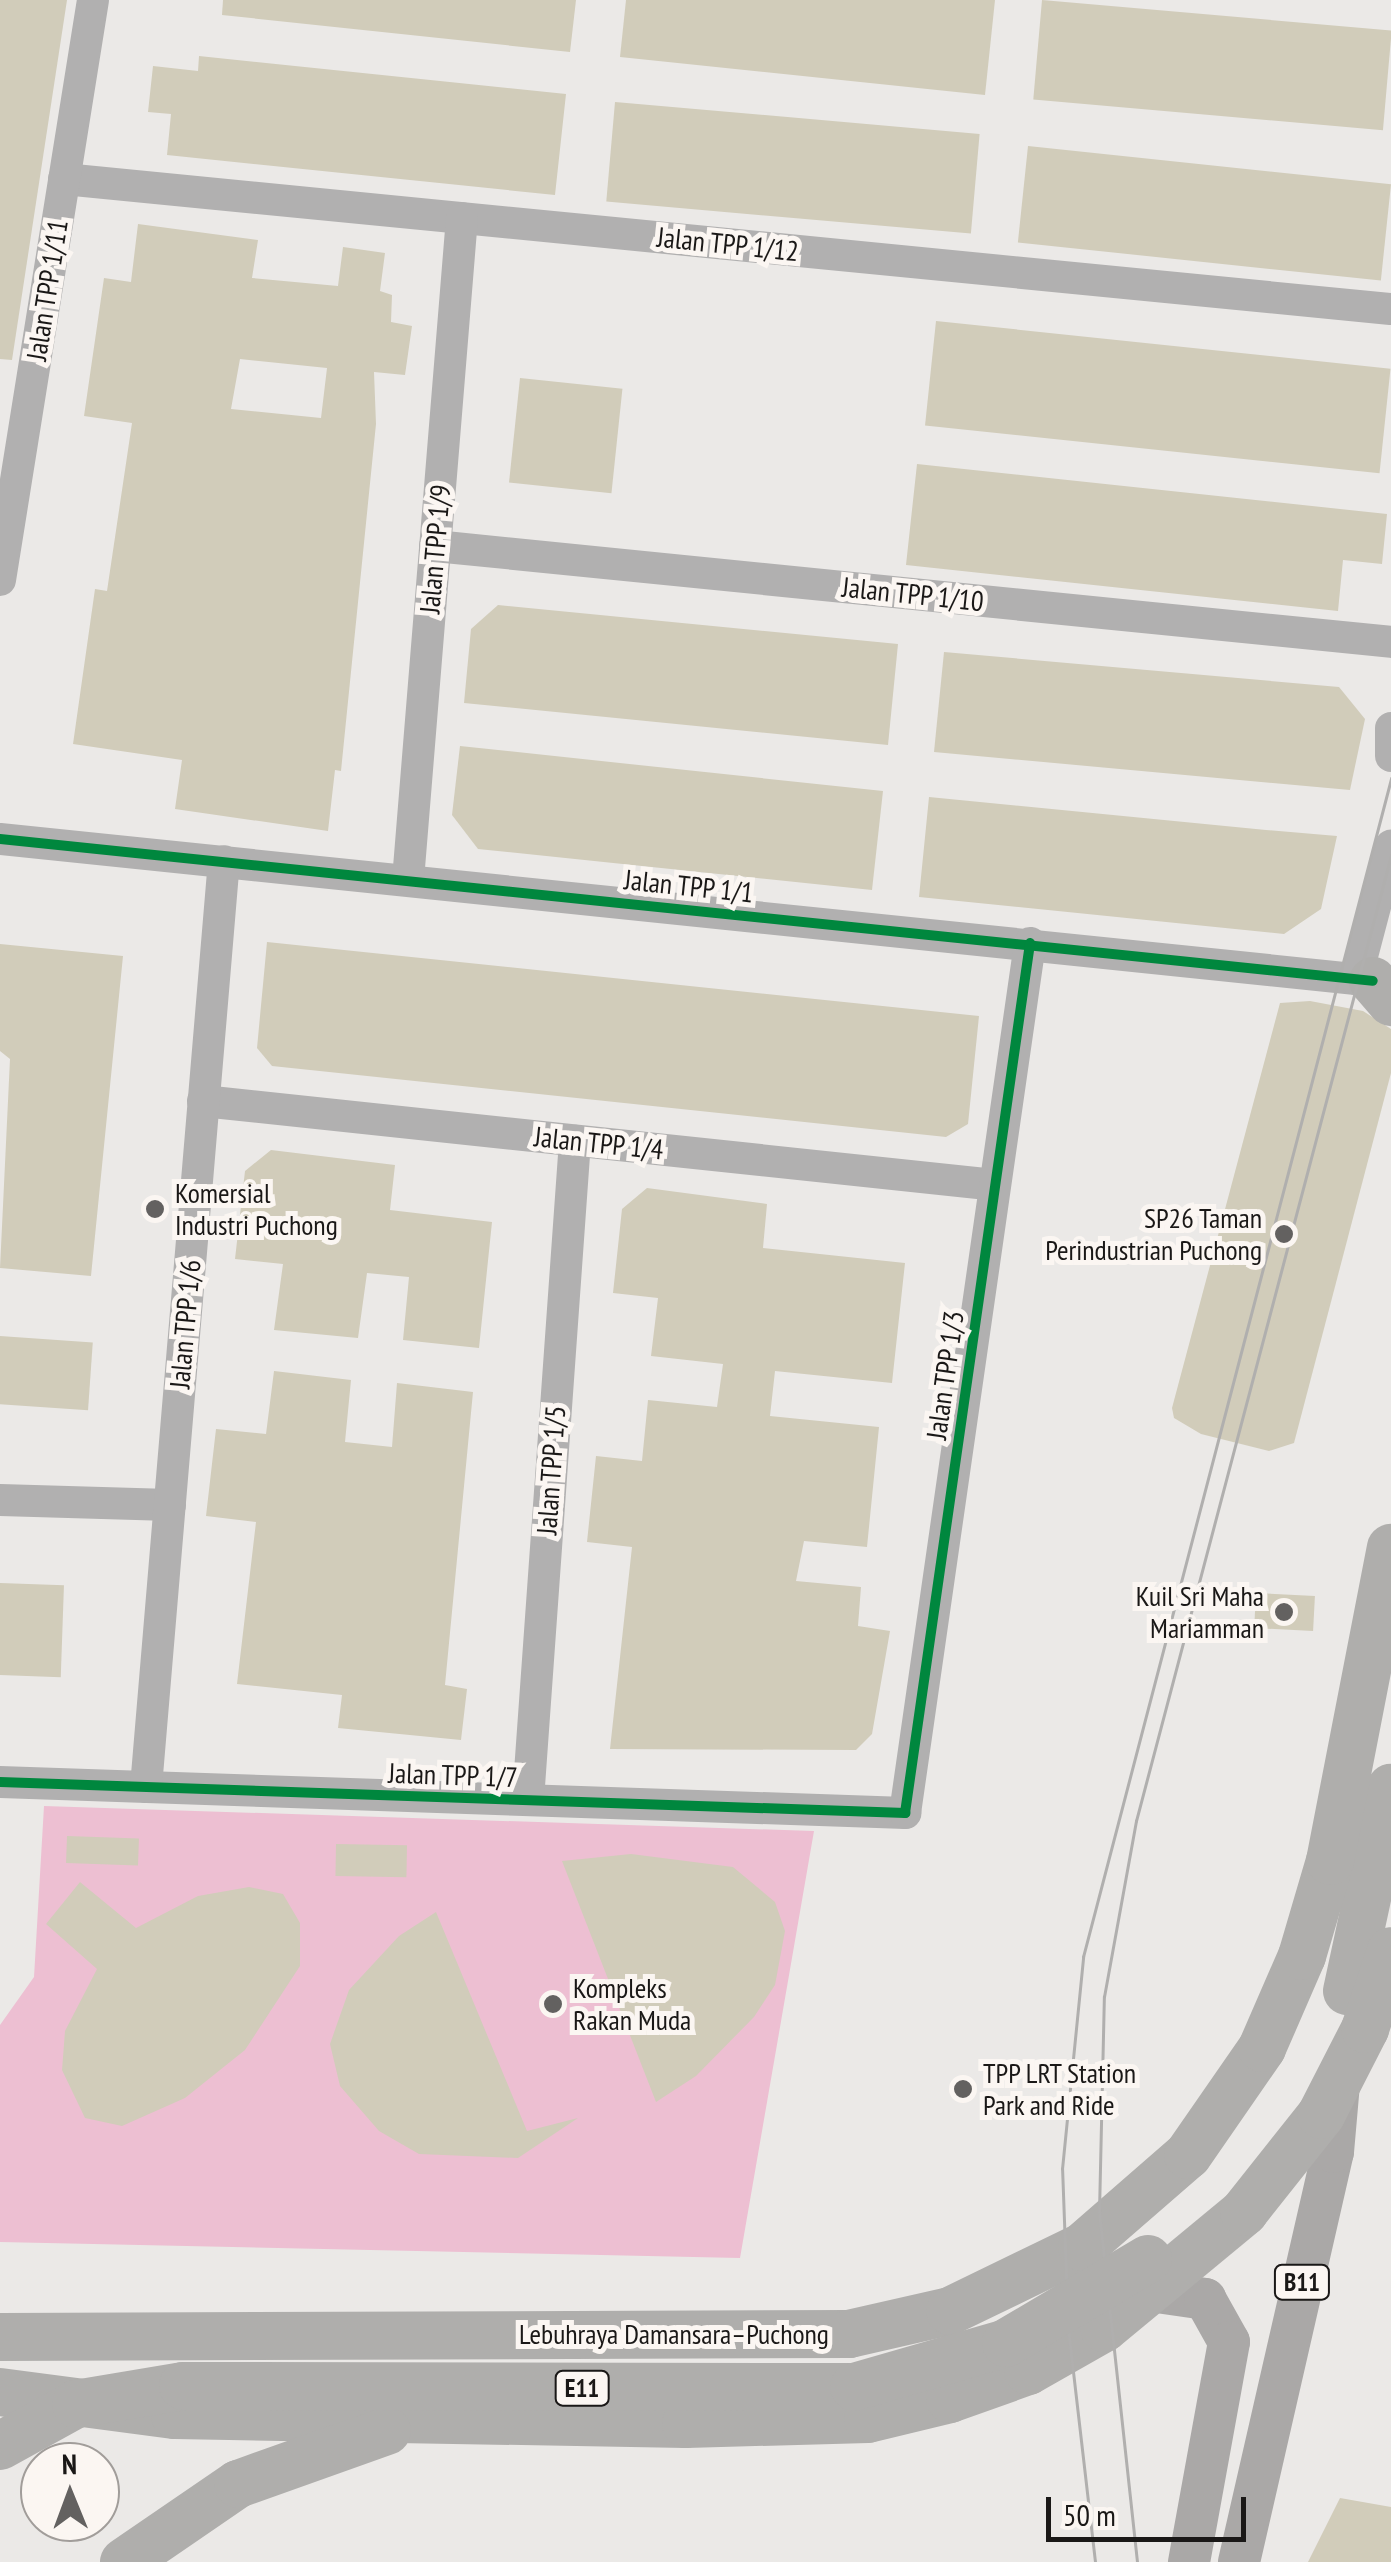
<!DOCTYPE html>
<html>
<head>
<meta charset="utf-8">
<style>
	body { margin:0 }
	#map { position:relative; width:1391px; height:2562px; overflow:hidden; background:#ebe9e7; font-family:"PT Sans Narrow",sans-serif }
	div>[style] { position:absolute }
	.green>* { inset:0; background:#edbfd2 }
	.building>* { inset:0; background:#d1ccba; transform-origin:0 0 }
	.minor>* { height:32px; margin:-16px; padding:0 16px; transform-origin:16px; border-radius:16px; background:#b1b0b0 }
	.major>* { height:42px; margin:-21px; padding:0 21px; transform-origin:21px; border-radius:21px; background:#aaa8a7 }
	.highway>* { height:48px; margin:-24px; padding:0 24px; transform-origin:24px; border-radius:24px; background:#afaeac }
	.tram>* { height:2.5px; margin:-1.25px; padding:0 1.25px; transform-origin:1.25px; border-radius:1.25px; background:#b0afae }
	.highway-bridge>* { height:48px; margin:-24px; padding:0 24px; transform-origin:24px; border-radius:24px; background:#afaeac }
	.cycleway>* { height:10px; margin:-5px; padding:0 5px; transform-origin:5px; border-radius:5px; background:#00873e }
	.dots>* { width:28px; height:28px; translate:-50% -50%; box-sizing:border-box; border:5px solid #fbf6f2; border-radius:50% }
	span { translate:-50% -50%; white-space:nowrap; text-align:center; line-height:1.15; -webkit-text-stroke:10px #fbf6f2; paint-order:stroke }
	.shield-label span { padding:2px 8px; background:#fbf6f2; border:2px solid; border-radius:8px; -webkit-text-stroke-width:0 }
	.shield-label { font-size:25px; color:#1a1817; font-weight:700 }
	.street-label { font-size:28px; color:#1a1817 }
	.poi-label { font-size:28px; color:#1a1817 }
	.left { translate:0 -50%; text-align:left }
	.right { translate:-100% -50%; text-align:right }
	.north { position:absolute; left:20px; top:2442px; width:100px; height:100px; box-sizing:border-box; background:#fbf6f2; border:2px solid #a19d9a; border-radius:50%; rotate:359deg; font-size:28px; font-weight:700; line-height:40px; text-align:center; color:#1a1817 }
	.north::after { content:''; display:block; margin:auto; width:35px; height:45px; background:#636160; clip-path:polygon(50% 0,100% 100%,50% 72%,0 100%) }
	.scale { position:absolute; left:1046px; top:2497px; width:200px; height:45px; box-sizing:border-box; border:5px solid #1a1817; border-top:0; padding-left:12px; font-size:30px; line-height:35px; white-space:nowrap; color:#1a1817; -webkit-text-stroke:8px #fbf6f2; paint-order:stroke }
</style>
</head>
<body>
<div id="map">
	<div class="green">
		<i style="clip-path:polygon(44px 1806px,814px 1831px,740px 2258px,0 2242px,0 2025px,34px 1977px)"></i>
	</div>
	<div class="building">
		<i style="clip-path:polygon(0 0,67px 0,12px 360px,0 359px)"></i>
		<i style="clip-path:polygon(223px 0,576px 0,570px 52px,222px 15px)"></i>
		<i style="clip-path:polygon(626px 0,995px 0,985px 95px,620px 57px)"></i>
		<i style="left:1042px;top:0;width:351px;height:100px;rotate:5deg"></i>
		<i style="clip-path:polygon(199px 56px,566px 94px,555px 195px,167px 155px,171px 114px,148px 112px,153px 66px,198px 71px)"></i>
		<i style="left:615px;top:102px;width:366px;height:100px;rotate:5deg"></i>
		<i style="left:1028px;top:146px;width:365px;height:97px;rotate:6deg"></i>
		<i style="clip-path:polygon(evenodd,138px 224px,258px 240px,252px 278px,338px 286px,343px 247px,385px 253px,380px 291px,392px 295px,391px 322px,412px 326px,405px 375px,374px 372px,376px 424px,341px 771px,335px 770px,328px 831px,175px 809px,182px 760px,73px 744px,95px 589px,107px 591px,132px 423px,84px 416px,104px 278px,131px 282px,138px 224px,240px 359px,327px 368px,321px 418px,231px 409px,240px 359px)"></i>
		<i style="left:936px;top:321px;width:457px;height:105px;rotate:6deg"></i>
		<i style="left:520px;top:378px;width:103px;height:105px;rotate:6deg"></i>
		<i style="clip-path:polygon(917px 464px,1387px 514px,1382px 564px,1343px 560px,1338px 611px,906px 565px)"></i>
		<i style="clip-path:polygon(498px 605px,898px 644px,888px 745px,464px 703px,471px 629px)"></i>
		<i style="clip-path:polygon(944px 652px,1339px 687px,1365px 719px,1350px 790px,934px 752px)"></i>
		<i style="clip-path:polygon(460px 746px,883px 791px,872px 890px,478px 849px,452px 815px)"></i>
		<i style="clip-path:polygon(929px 797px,1266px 830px,1337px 836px,1321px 909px,1284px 934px,919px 897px)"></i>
		<i style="clip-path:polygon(267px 942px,979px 1016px,968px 1124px,946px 1137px,272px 1066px,257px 1048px)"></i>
		<i style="clip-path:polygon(0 944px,123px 956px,91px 1276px,0 1268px,10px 1059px,0 1051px)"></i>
		<i style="clip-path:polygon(1310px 1001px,1363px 1011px,1391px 1029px,1391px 1073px,1294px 1443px,1269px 1451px,1201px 1434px,1174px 1418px,1172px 1408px,1280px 1003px)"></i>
		<i style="clip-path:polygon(271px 1150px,395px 1165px,390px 1210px,492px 1222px,479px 1348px,403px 1340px,409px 1277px,367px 1273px,358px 1338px,274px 1330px,283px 1264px,235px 1259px,245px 1171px)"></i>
		<i style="clip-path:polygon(647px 1188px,767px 1204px,763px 1248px,905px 1263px,892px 1383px,775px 1371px,770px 1416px,879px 1427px,867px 1547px,804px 1541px,796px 1581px,861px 1587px,858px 1626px,890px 1631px,872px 1734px,856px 1750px,610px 1749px,632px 1547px,587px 1542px,596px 1456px,642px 1461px,648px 1400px,717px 1407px,723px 1364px,651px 1356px,658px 1298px,613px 1293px,622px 1209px)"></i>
		<i style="left:0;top:1336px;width:93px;height:68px;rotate:4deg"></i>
		<i style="clip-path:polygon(274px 1371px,351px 1380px,345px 1442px,392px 1447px,397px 1383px,473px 1392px,445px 1685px,467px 1689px,461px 1740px,338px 1728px,342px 1695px,237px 1684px,256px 1522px,206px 1516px,216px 1429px,266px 1434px)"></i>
		<i style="left:0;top:1583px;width:64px;height:92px;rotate:2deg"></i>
		<i style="left:1256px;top:1593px;width:59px;height:35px;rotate:3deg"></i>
		<i style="left:67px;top:1836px;width:72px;height:27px;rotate:2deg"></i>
		<i style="left:336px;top:1844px;width:71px;height:32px;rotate:1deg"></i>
		<i style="clip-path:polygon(631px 1854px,733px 1867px,775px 1902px,785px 1931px,775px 1985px,754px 2017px,696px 2076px,656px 2102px,562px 1861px)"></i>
		<i style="clip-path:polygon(80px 1882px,136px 1928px,198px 1896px,249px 1887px,283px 1894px,300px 1923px,300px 1966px,245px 2050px,185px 2098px,122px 2126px,85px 2118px,62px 2070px,65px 2031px,97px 1969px,46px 1924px)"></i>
		<i style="clip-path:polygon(436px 1912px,527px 2131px,578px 2118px,518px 2158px,419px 2154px,379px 2131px,340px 2086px,330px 2044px,349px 1990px,399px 1936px)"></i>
		<i style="clip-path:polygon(1340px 2498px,1391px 2507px,1391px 2562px,1308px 2562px)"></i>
	</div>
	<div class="minor">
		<i style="left:64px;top:179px;width:1333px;rotate:5.6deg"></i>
		<i style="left:435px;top:546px;width:961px;rotate:5.73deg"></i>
		<i style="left:0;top:580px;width:587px;rotate:-80.89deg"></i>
		<i style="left:1391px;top:728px;width:28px;rotate:90deg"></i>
		<i style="left:0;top:839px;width:1380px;rotate:5.9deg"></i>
		<i style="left:408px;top:880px;width:664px;rotate:-85.34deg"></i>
		<i style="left:1356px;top:979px;width:138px;rotate:-75.3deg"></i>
		<i style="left:203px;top:1101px;width:796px;rotate:6.05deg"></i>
		<i style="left:0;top:1500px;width:170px;rotate:1.7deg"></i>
		<i style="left:0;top:1782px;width:906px;rotate:1.96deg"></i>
		<i style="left:905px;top:1813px;width:879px;rotate:-81.82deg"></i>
		<i style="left:146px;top:1787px;width:929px;rotate:-85.19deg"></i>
		<i style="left:528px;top:1800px;width:661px;rotate:-85.92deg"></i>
	</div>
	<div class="major">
		<i style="left:1157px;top:2292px;width:49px;rotate:8.3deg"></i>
		<i style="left:1205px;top:2299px;width:49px;rotate:60.8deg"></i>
		<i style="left:1229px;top:2342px;width:224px;rotate:100.3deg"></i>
		<i style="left:1239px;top:2562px;width:421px;rotate:-77.1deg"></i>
		<i style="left:1333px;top:2152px;width:68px;rotate:-85deg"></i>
	</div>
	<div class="highway">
		<i style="left:1373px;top:981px;width:28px;rotate:49deg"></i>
		<i style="left:1347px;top:1991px;width:208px;rotate:-77.8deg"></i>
		<i style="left:0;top:2337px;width:849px;rotate:-0.2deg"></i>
		<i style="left:849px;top:2334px;width:104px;rotate:-12.8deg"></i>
		<i style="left:950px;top:2311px;width:147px;rotate:-25.9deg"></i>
		<i style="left:1082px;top:2247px;width:140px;rotate:-41deg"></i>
		<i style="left:1188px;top:2155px;width:130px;rotate:-55.3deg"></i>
		<i style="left:1262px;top:2048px;width:100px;rotate:-66.5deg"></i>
		<i style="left:1302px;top:1956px;width:99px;rotate:-73.6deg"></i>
		<i style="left:1330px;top:1861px;width:319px;rotate:-79deg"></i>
		<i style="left:0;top:2392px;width:177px;rotate:7.5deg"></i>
		<i style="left:175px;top:2415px;width:511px;rotate:1.01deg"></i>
		<i style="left:686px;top:2424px;width:182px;rotate:-1.6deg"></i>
		<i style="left:868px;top:2419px;width:84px;rotate:-13.7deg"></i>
		<i style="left:950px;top:2399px;width:83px;rotate:-19.7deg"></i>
		<i style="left:1028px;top:2371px;width:87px;rotate:-29.5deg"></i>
		<i style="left:1104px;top:2328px;width:182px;rotate:-39.6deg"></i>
		<i style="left:1244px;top:2212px;width:124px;rotate:-51.6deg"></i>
		<i style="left:1321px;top:2115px;width:97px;rotate:-62.9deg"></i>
		<i style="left:1365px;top:2029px;width:82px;rotate:-71.6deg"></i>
		<i style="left:124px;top:2562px;width:138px;rotate:-34.4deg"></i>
		<i style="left:238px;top:2484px;width:158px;rotate:-19.6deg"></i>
	</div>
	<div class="tram">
		<i style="left:1095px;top:2562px;width:234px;rotate:-96.6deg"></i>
		<i style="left:1068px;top:2330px;width:161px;rotate:-92.1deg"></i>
		<i style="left:1062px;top:2169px;width:213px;rotate:-84.3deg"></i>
		<i style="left:1083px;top:1957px;width:1218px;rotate:-75.35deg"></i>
		<i style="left:1137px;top:2562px;width:352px;rotate:-96.2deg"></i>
		<i style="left:1099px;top:2212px;width:215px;rotate:-88.7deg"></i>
		<i style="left:1104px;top:1997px;width:179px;rotate:-79.7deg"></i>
		<i style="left:1136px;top:1821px;width:999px;rotate:-75.21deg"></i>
	</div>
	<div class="highway-bridge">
		<i style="left:0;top:2446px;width:87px;rotate:-28.9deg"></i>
		<i style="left:76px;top:2404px;width:109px;rotate:-9.5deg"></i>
		<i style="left:183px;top:2386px;width:671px;rotate:0.09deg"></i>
		<i style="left:854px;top:2387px;width:158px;rotate:-16.1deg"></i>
		<i style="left:1006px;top:2343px;width:165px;rotate:-30.6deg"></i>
	</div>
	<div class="cycleway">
		<i style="left:0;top:839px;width:1380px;rotate:5.9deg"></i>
		<i style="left:0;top:1782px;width:906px;rotate:1.96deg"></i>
		<i style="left:905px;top:1813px;width:879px;rotate:-81.82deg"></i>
	</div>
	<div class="dots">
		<i style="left:155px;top:1209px;background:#636160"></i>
		<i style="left:1284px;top:1234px;background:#636160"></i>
		<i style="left:1284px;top:1612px;background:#636160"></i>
		<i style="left:553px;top:2004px;background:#636160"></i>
		<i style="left:963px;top:2089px;background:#636160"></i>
	</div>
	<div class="shield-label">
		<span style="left:1302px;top:2282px">B11</span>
		<span style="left:582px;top:2388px">E11</span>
	</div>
	<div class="street-label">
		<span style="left:728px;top:244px;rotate:6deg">Jalan TPP 1/12</span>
		<span style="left:47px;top:290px;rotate:-81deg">Jalan TPP 1/11</span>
		<span style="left:435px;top:549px;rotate:-85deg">Jalan TPP 1/9</span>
		<span style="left:913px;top:594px;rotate:6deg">Jalan TPP 1/10</span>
		<span style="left:689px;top:886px;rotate:6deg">Jalan TPP 1/1</span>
		<span style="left:599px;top:1143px;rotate:6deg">Jalan TPP 1/4</span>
		<span style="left:185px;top:1324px;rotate:-85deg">Jalan TPP 1/6</span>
		<span style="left:945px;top:1375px;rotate:-82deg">Jalan TPP 1/3</span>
		<span style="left:551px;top:1470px;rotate:-86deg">Jalan TPP 1/5</span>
		<span style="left:453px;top:1775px;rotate:2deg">Jalan TPP 1/7</span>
		<span style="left:674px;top:2334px">Lebuhraya Damansara–Puchong</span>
	</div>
	<div class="poi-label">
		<span class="left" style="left:175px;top:1209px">Komersial<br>Industri Puchong</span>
		<span class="right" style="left:1262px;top:1234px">SP26 Taman<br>Perindustrian Puchong</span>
		<span class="right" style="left:1264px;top:1612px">Kuil Sri Maha<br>Mariamman</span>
		<span class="left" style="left:573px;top:2004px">Kompleks<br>Rakan Muda</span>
		<span class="left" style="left:983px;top:2089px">TPP LRT Station<br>Park and Ride</span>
	</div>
	<div class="north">N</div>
	<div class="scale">50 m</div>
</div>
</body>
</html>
